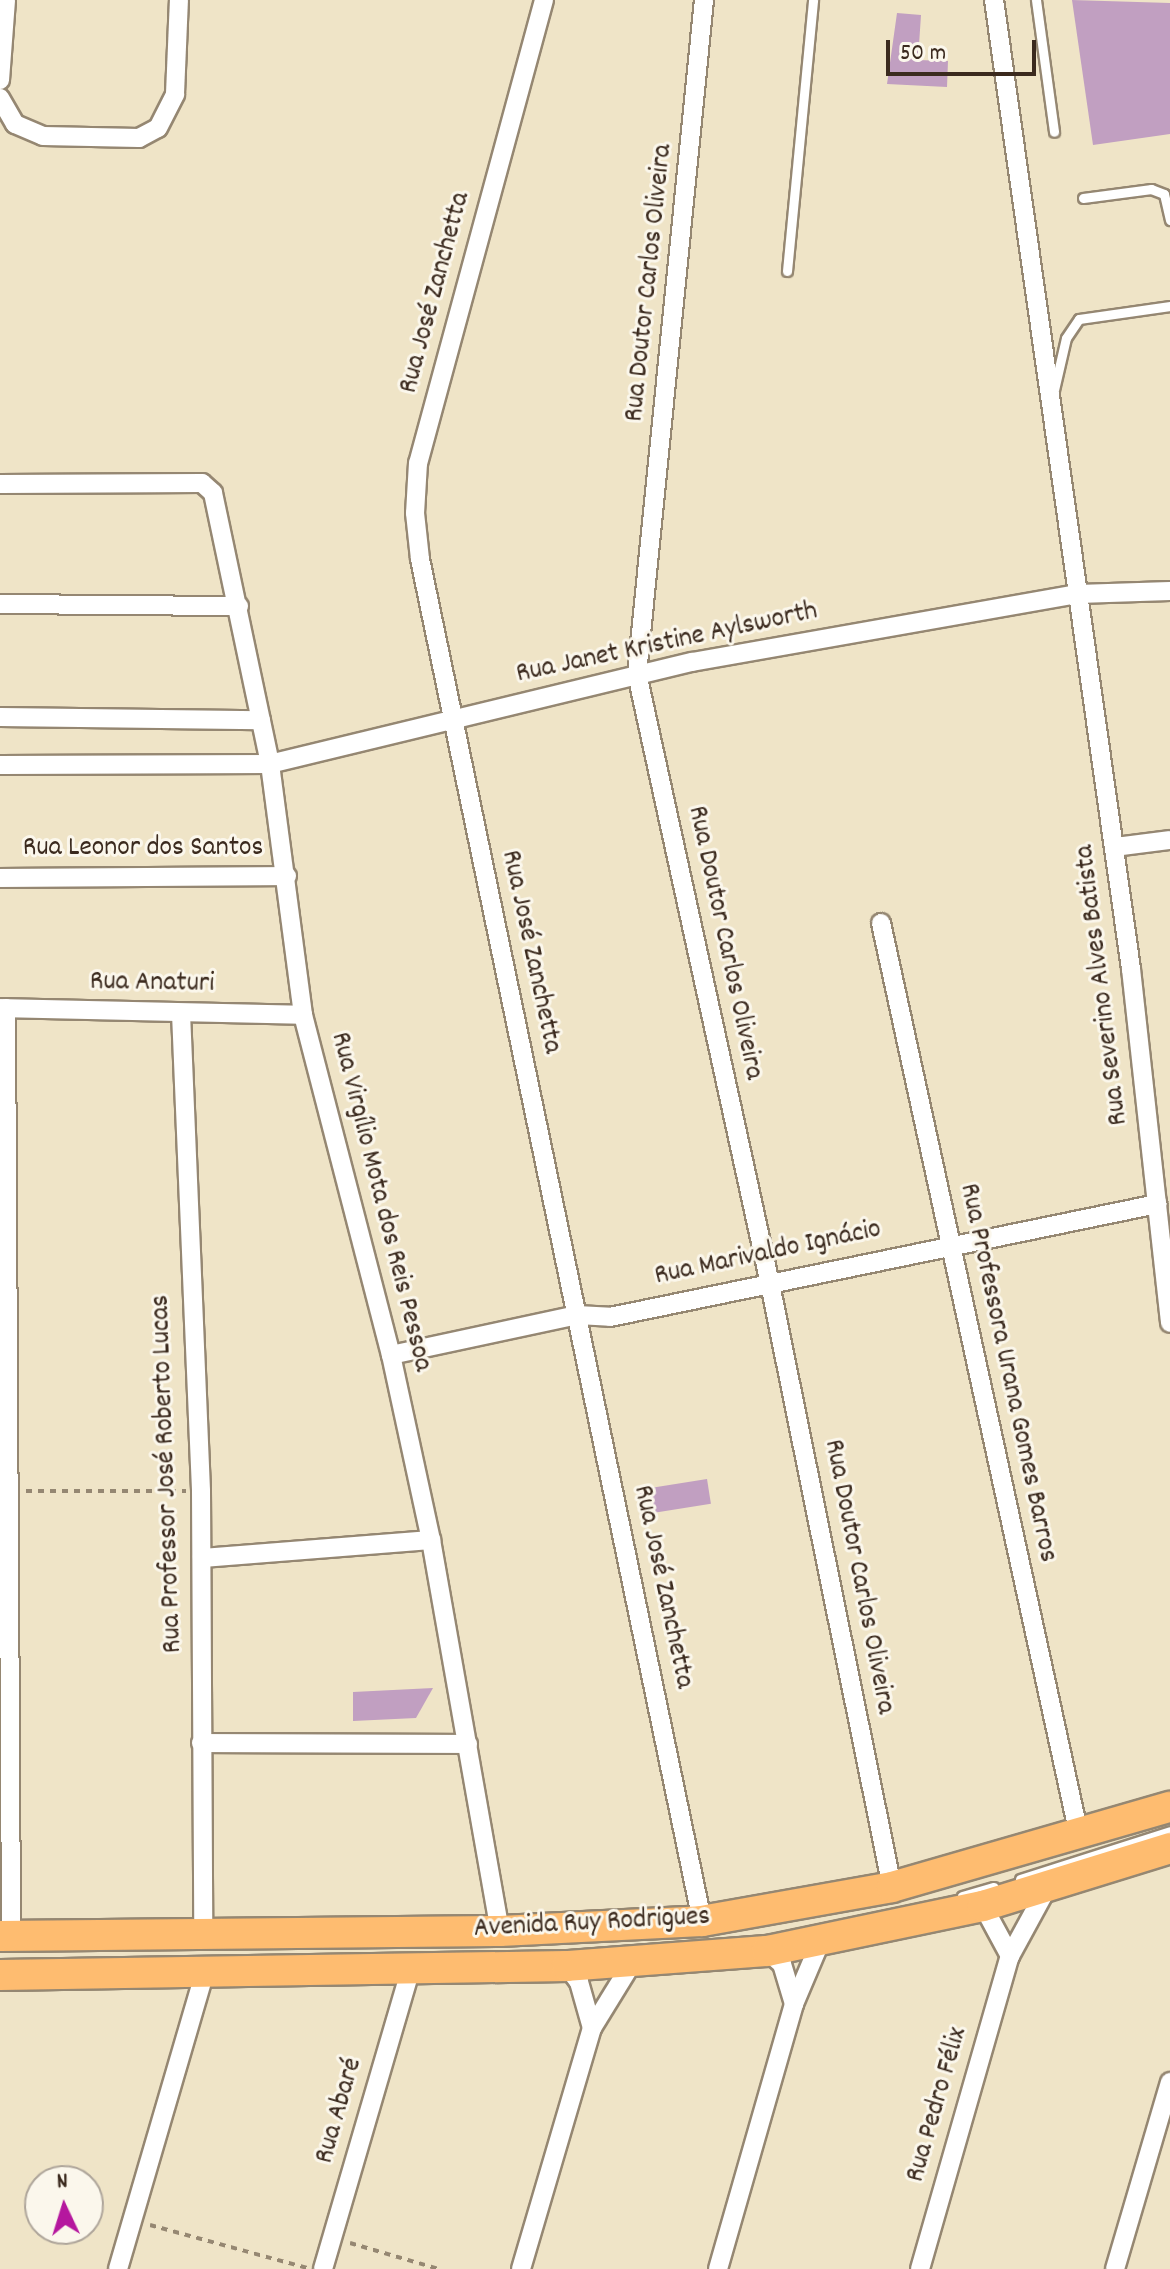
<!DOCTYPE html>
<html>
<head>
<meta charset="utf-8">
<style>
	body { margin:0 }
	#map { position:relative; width:1170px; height:2269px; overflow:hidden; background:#efe4c7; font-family:Dekko,sans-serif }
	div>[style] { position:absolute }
	.building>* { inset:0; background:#c19fc1; transform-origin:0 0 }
	.path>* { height:4px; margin-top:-2px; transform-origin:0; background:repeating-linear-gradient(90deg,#958772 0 6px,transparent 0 12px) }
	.roads { filter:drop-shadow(2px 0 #958772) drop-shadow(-2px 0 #958772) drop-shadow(0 2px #958772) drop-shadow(0 -2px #958772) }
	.service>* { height:9px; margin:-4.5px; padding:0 4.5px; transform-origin:4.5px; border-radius:4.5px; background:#fff }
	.minor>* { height:18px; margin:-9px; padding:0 9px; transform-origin:9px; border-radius:9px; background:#fff }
	.primary>* { height:30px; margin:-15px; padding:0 15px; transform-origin:15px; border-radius:15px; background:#febc70 }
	span { translate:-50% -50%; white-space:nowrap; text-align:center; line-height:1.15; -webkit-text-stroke:6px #fbf7ec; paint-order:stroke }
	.street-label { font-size:28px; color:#3b2a1e }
	.north { position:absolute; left:24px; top:2165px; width:80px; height:80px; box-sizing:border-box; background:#fbf7ec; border:2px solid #aea59a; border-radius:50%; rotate:356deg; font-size:22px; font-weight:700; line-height:32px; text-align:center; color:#3b2a1e }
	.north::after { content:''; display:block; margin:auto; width:28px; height:36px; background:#b5179e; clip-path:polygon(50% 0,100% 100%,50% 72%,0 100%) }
	.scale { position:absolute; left:886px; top:40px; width:150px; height:36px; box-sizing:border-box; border:4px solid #3b2a1e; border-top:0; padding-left:10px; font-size:24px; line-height:28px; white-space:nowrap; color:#3b2a1e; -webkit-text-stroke:6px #fbf7ec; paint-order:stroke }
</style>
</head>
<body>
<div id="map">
	<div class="building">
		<i style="clip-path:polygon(1072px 0,1170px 3px,1170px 134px,1093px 145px)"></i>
		<i style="clip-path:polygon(897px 13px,921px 15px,918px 60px,948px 61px,947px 87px,887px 84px)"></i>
		<i style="left:707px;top:1479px;width:25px;height:70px;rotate:81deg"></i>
		<i style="clip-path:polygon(433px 1688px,416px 1718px,353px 1721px,353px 1692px)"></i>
	</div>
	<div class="path">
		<i style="left:26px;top:1491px;width:160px"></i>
		<i style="left:150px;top:2225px;width:163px;rotate:15.3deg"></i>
		<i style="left:350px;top:2243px;width:93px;rotate:16.3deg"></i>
	</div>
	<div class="roads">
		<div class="service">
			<i style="left:1036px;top:0;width:133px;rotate:82.2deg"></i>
			<i style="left:1083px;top:198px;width:69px;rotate:-7.5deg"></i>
			<i style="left:1151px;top:189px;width:14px;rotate:21deg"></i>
			<i style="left:1164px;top:194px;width:27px;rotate:77deg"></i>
			<i style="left:787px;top:271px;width:272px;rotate:-84.5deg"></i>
			<i style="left:1054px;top:390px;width:53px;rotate:-77deg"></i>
			<i style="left:1066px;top:338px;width:23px;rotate:-56deg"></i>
			<i style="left:1079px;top:319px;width:92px;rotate:-8.1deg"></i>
			<i style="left:1020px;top:1879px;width:157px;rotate:-17.7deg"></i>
			<i style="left:962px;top:1896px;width:33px;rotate:-16deg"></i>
		</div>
		<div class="minor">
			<i style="left:544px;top:0;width:480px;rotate:105.2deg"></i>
			<i style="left:418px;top:463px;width:50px;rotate:93.4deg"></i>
			<i style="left:415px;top:513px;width:46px;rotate:83.8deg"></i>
			<i style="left:420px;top:559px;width:1391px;rotate:78.3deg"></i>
			<i style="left:704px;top:0;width:677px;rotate:95.68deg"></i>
			<i style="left:637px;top:674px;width:624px;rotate:77.7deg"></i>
			<i style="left:770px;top:1284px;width:615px;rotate:78.56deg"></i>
			<i style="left:994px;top:0;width:979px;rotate:81.95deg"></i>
			<i style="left:1131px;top:969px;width:356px;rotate:83.7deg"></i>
			<i style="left:0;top:80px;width:80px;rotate:-85.7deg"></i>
			<i style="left:0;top:98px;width:30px;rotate:60deg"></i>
			<i style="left:15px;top:124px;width:30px;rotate:23deg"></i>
			<i style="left:43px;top:136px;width:96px;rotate:1.2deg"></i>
			<i style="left:139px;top:138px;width:21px;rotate:-28deg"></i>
			<i style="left:158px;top:128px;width:38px;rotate:-63deg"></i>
			<i style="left:175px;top:94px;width:94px;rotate:-87.6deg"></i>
			<i style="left:0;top:484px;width:202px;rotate:-0.3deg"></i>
			<i style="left:202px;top:483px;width:15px;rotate:42deg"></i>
			<i style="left:213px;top:493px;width:277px;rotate:78.1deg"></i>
			<i style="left:270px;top:764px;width:253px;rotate:82.5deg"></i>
			<i style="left:303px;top:1015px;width:351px;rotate:75.5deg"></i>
			<i style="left:391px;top:1355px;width:189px;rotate:77.8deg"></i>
			<i style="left:431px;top:1540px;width:397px;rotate:80deg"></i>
			<i style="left:0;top:604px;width:239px;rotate:0.5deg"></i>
			<i style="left:0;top:717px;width:261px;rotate:0.7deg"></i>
			<i style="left:0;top:765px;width:270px;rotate:-0.2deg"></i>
			<i style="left:270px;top:764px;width:434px;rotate:-13.6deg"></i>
			<i style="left:692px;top:662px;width:392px;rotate:-10deg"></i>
			<i style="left:1078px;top:594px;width:92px;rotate:-1.9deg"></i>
			<i style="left:1115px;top:847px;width:55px;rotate:-7.3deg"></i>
			<i style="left:0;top:878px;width:287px;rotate:-0.4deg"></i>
			<i style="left:881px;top:923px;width:933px;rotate:77.75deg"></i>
			<i style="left:0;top:1008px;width:303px;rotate:1.3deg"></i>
			<i style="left:6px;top:1008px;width:928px;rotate:89.69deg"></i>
			<i style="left:181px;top:1013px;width:478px;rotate:87.6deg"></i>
			<i style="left:201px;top:1491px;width:442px;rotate:89.7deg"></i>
			<i style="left:391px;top:1355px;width:190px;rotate:-12.1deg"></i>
			<i style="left:577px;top:1315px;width:33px;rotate:3deg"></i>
			<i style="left:610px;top:1317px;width:559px;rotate:-11.67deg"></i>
			<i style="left:202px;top:1558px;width:230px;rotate:-4.5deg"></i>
			<i style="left:201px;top:1743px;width:267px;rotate:0.2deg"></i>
			<i style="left:983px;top:1906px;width:57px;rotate:61.6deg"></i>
			<i style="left:767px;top:1951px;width:20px;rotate:41deg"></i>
			<i style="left:782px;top:1964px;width:42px;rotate:73.3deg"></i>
			<i style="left:567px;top:1966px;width:20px;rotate:53deg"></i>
			<i style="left:579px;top:1982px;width:48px;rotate:74.2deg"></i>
			<i style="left:118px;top:2269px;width:310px;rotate:-73.7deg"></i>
			<i style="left:323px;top:2269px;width:313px;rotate:-73.7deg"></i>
			<i style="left:521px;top:2269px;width:251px;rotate:-73.6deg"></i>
			<i style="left:592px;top:2028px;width:76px;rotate:-58.4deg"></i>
			<i style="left:718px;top:2269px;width:276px;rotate:-74deg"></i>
			<i style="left:794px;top:2004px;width:69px;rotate:-67.1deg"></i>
			<i style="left:920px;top:2269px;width:326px;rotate:-74deg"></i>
			<i style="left:1010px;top:1956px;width:77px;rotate:-61.4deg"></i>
			<i style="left:1115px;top:2269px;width:195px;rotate:-73.6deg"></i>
		</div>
		<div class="primary">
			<i style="left:0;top:1936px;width:500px;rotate:-0.57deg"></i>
			<i style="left:500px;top:1931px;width:202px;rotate:-2.8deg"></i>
			<i style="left:702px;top:1921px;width:193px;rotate:-10.1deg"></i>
			<i style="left:892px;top:1887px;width:289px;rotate:-16.1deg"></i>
			<i style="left:0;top:1975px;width:567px;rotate:-0.91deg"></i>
			<i style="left:567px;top:1966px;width:201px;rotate:-4.3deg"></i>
			<i style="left:767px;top:1951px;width:221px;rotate:-11.8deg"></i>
			<i style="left:983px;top:1906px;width:196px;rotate:-17.2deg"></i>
		</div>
	</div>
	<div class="street-label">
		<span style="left:650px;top:283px;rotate:-84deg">Rua Doutor Carlos Oliveira</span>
		<span style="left:436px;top:293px;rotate:-75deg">Rua José Zanchetta</span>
		<span style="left:667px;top:644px;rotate:-12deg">Rua Janet Kristine Aylsworth</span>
		<span style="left:143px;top:849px">Rua Leonor dos Santos</span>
		<span style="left:724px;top:943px;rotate:78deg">Rua Doutor Carlos Oliveira</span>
		<span style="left:530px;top:952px;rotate:78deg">Rua José Zanchetta</span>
		<span style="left:152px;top:984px;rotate:1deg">Rua Anaturi</span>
		<span style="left:1103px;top:985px;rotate:-97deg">Rua Severino Alves Batista</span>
		<span style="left:380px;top:1202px;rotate:76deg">Rua Virgílio Mota dos Reis Pessoa</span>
		<span style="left:768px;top:1254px;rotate:-12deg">Rua Marivaldo Ignácio</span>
		<span style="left:1007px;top:1373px;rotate:78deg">Rua Professora Urana Gomes Barros</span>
		<span style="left:168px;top:1474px;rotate:-92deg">Rua Professor José Roberto Lucas</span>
		<span style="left:858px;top:1577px;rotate:79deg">Rua Doutor Carlos Oliveira</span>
		<span style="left:662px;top:1587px;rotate:78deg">Rua José Zanchetta</span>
		<span style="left:592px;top:1924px;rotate:-3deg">Avenida Ruy Rodrigues</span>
		<span style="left:938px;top:2105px;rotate:-74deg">Rua Pedro Félix</span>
		<span style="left:340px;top:2111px;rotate:-74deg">Rua Abaré</span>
	</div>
	<div class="north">N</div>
	<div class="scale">50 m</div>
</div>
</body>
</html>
